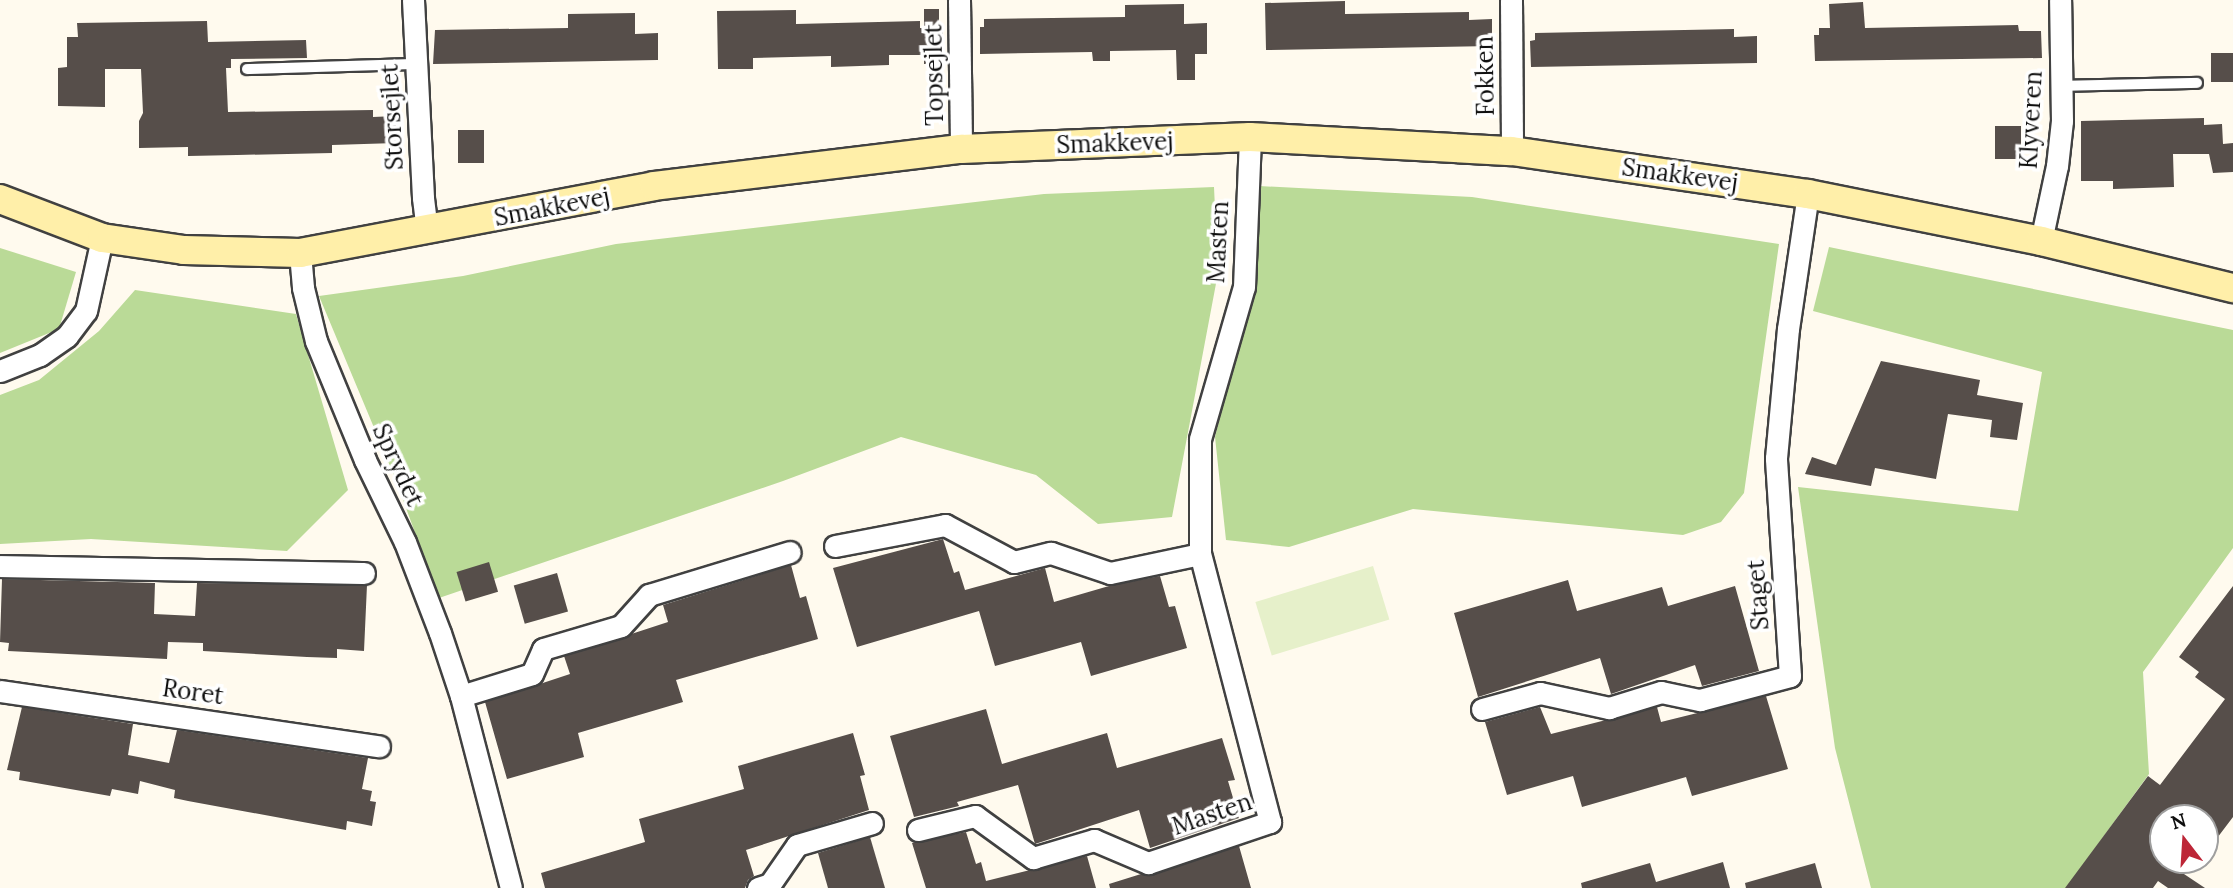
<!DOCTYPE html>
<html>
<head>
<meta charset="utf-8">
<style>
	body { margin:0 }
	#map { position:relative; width:2233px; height:888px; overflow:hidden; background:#fffaee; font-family:Lora,serif }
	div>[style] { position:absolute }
	.forest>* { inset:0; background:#bada97 }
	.pitch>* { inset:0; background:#e6f0ca; transform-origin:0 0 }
	.building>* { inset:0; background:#564e4a; transform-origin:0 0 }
	.roads { filter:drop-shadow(2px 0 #414141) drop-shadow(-2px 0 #414141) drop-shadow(0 2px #414141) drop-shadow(0 -2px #414141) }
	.lane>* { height:10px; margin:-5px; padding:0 5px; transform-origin:5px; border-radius:5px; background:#fff }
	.street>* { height:21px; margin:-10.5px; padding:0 10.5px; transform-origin:10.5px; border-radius:10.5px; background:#fff }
	.secondary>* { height:28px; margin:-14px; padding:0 14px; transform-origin:14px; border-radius:14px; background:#ffefa9 }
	span { translate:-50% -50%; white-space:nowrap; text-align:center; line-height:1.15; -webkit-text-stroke:7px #fff; paint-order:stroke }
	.street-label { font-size:24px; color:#0e0e0e }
	.north { position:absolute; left:2149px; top:804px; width:70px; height:70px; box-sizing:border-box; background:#fff; border:2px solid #9f9f9f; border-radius:50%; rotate:343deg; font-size:19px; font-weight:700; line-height:28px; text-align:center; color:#0e0e0e }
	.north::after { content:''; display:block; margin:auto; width:24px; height:32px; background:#bd2637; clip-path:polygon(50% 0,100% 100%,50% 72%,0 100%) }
</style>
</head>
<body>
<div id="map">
	<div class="forest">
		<i style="clip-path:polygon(1259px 186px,1472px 197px,1779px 244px,1744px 493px,1721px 522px,1683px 535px,1413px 509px,1289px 547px,1226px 540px,1215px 437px,1253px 282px)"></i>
		<i style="clip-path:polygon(1214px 187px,1218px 273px,1172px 517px,1098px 524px,1036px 475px,901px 437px,783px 481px,439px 598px,395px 478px,319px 296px,463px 276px,616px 244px,1044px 194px)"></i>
		<i style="clip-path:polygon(1829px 247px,2233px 330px,2233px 548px,2143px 672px,2149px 774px,2066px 888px,1871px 888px,1835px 748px,1798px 487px,2018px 511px,2042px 372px,1813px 311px)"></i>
		<i style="clip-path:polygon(0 248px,76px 272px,59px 329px,0 353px)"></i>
		<i style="clip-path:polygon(135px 290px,296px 314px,348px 490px,287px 551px,91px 539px,0 544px,0 395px,39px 380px,99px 331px)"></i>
	</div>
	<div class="pitch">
		<i style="left:1373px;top:566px;width:56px;height:123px;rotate:73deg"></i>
	</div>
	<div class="building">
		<i style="clip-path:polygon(1345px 1px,1345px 14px,1469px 12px,1469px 20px,1492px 19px,1492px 46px,1266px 50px,1265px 3px)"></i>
		<i style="clip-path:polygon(1863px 2px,1865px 28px,2018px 25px,2019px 31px,2041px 31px,2042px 58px,1815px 61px,1814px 35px,1819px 35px,1819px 28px,1830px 28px,1829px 4px)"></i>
		<i style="clip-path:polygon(1184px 4px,1184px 24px,1207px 23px,1207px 54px,1195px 54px,1195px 80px,1177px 80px,1176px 50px,1110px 51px,1110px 61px,1093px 61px,1092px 52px,980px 54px,980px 27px,984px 27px,984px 19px,1125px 17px,1125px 5px)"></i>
		<i style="clip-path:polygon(924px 9px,939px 9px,939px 28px,943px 28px,941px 64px,924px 64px,924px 55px,889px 55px,889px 65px,831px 67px,831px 56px,753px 58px,753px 69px,718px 69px,717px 11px,796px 10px,796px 24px,920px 21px,920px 28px,924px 28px)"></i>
		<i style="clip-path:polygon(635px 13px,635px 34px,658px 33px,658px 60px,433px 64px,435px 30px,568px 28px,568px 14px)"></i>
		<i style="clip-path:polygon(207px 21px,208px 42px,306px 40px,307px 58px,231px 59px,231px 68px,226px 68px,228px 112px,373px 110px,373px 117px,396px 116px,396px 143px,332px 145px,332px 153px,237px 155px,188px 156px,188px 147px,139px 148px,139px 121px,143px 113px,141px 69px,105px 69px,105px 107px,58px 106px,58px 68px,67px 67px,67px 37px,78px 37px,77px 23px)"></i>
		<i style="clip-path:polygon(1734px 29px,1734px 37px,1757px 36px,1757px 63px,1531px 67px,1530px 41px,1535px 40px,1535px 33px)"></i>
		<i style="left:2211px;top:53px;width:22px;height:29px"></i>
		<i style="clip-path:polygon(2204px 118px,2204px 125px,2222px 124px,2223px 144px,2233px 143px,2233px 172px,2213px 173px,2209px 154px,2173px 154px,2174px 187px,2113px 189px,2113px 181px,2081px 181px,2081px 121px)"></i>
		<i style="left:1995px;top:126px;width:26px;height:33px"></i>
		<i style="left:484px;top:130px;width:33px;height:26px;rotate:90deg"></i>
		<i style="clip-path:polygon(1881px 361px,1980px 380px,1977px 395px,2023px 403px,2017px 440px,1990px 437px,1992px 420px,1948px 414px,1936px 479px,1875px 468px,1871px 486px,1805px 474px,1812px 457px,1836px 465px)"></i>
		<i style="clip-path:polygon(943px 539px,954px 573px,959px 571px,965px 590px,1045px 568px,1054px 602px,1109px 586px,1160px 576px,1169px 607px,1175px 606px,1187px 648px,1091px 676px,1081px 642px,995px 666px,979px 611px,857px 647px,833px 568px)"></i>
		<i style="left:489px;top:562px;width:31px;height:34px;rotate:73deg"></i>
		<i style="clip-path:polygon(791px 565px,800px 598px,806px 596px,818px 639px,676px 680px,683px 702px,578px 733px,584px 757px,507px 779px,485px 702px,570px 674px,564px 656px,668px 622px,663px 605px)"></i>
		<i style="left:557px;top:573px;width:40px;height:45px;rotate:74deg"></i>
		<i style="clip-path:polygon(2px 579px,155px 583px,154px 614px,195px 616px,197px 583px,367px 585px,364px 651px,337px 649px,337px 658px,307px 657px,203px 651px,203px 643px,168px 642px,167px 659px,8px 651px,9px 643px,0 642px)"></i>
		<i style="clip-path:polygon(1568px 580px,1577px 611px,1662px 587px,1668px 606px,1735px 586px,1759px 671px,1702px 686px,1695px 665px,1611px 694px,1600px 658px,1478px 697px,1454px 613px)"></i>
		<i style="clip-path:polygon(2233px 586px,2233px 817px,2205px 854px,2205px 818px,2163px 818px,2163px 860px,2205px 888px,2168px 888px,2158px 881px,2153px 888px,2065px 888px,2148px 776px,2160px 785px,2225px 699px,2195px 677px,2199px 672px,2179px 657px)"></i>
		<i style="clip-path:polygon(1766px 696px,1788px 769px,1692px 796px,1686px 777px,1582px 807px,1573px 776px,1507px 795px,1485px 722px,1540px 707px,1551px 734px,1657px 707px,1661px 722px)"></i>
		<i style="clip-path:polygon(22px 707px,133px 724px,128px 755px,169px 763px,177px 730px,368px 758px,362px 789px,372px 791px,370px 801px,376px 802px,372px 826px,347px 821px,346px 830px,188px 801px,174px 798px,175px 790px,140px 781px,138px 794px,112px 789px,110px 796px,19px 780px,20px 772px,7px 770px)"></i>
		<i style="clip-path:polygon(986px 709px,1002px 764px,1107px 733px,1117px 768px,1222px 738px,1235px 780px,1228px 781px,1239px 818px,1150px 848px,1139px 810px,1035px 844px,1018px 785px,957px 802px,959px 806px,914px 817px,890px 736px)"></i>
		<i style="clip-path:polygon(853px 733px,865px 775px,860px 776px,869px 810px,746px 850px,754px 876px,748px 880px,745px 888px,545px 888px,541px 873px,645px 842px,639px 819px,744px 789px,738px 766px)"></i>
		<i style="clip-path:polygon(966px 832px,976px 864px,981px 862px,986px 881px,1087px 856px,1096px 888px,926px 888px,912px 843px)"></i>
		<i style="clip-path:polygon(870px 837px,885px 888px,828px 888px,818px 853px)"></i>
		<i style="clip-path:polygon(1239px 846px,1251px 888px,1110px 888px,1109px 884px,1141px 874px,1152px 875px)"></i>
		<i style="clip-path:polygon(1723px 862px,1730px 888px,1582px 888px,1581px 883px,1650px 863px,1656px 882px)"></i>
		<i style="clip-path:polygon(1815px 863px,1822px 888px,1746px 888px,1745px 883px)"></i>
	</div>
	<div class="roads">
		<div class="lane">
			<i style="left:247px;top:69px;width:169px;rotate:-1.7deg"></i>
			<i style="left:2061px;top:86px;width:136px;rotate:-1.3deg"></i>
		</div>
		<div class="street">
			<i style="left:413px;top:0;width:198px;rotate:87.1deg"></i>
			<i style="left:423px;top:198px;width:33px;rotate:83deg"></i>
			<i style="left:959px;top:0;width:149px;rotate:89.2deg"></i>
			<i style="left:1511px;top:0;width:151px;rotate:89.6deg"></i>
			<i style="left:2041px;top:241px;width:77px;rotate:-78deg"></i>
			<i style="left:2057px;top:166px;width:45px;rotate:-83.7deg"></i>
			<i style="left:2062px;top:121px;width:121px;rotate:-90.9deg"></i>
			<i style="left:300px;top:253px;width:35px;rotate:85deg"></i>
			<i style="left:303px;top:288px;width:55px;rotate:76.2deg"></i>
			<i style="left:316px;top:341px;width:129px;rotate:67.6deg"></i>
			<i style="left:365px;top:460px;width:91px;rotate:64deg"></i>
			<i style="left:405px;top:542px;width:97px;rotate:69deg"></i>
			<i style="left:440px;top:633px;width:66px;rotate:71.6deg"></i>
			<i style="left:461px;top:696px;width:198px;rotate:75.4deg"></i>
			<i style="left:0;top:371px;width:43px;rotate:-21.8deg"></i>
			<i style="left:40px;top:355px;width:33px;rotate:-35deg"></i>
			<i style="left:67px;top:336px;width:31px;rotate:-53deg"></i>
			<i style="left:86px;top:311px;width:75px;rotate:-77.6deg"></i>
			<i style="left:835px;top:546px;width:112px;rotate:-10.8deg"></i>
			<i style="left:945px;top:525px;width:78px;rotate:28.2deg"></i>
			<i style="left:1014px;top:562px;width:38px;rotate:-14deg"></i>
			<i style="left:1051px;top:553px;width:62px;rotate:18.7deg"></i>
			<i style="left:1110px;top:573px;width:92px;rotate:-11.9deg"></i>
			<i style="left:0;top:566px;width:364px;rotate:1.1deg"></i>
			<i style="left:0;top:691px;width:383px;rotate:8.3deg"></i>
			<i style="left:461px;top:696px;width:74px;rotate:-17.2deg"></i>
			<i style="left:532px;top:674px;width:27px;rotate:-66deg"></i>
			<i style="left:543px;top:649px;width:81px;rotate:-16.4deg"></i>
			<i style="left:621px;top:626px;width:42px;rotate:-47.9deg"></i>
			<i style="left:649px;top:595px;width:147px;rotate:-17deg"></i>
			<i style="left:1482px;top:709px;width:60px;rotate:-15.4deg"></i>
			<i style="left:1540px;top:693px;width:71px;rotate:12.3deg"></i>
			<i style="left:1609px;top:708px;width:54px;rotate:-17.1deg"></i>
			<i style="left:1661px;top:692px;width:40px;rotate:12deg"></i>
			<i style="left:1700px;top:700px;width:93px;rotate:-14.9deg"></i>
			<i style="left:1790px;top:676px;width:218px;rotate:-93.7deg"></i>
			<i style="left:1776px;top:458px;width:130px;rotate:-84.7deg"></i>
			<i style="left:1788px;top:329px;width:136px;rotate:-81.6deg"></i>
			<i style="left:918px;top:830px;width:59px;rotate:-13.8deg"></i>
			<i style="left:975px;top:816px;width:72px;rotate:35.9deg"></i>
			<i style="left:1033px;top:858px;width:64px;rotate:-16.4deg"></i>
			<i style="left:1094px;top:840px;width:59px;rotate:23.1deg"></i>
			<i style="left:1148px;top:863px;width:129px;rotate:-18.6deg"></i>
			<i style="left:1270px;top:822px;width:277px;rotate:-104.6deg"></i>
			<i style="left:1200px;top:554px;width:115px;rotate:-90deg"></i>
			<i style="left:1200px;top:439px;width:158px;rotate:-73.9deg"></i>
			<i style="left:1244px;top:287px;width:150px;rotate:-87.7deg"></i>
			<i style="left:758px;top:888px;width:13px;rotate:-18deg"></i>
			<i style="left:770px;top:884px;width:47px;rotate:-55.3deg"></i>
			<i style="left:797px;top:845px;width:78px;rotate:-16.3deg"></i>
		</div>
		<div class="secondary">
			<i style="left:0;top:199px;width:109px;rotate:20.9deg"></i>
			<i style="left:102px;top:238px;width:83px;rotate:8.3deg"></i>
			<i style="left:184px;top:250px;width:116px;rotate:1.5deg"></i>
			<i style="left:300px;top:253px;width:360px;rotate:-10.7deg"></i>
			<i style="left:654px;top:186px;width:309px;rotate:-6.9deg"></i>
			<i style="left:961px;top:149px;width:289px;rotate:-2.4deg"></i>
			<i style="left:1250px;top:137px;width:262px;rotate:3.1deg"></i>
			<i style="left:1512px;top:151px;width:299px;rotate:8.3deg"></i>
			<i style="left:1808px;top:194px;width:238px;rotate:11.4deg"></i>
			<i style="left:2041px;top:241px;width:198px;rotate:13.8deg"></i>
		</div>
	</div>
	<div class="street-label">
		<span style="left:934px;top:75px;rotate:-91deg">Topsejlet</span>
		<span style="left:1485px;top:76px;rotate:-91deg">Fokken</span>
		<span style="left:392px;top:117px;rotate:-93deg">Storsejlet</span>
		<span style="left:2031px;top:120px;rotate:-87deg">Klyveren</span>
		<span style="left:1115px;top:143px;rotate:-2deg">Smakkevej</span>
		<span style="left:1680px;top:175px;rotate:8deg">Smakkevej</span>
		<span style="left:552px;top:207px;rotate:-11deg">Smakkevej</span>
		<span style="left:1218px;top:242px;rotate:-87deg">Masten</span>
		<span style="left:398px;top:465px;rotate:65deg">Sprydet</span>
		<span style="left:1758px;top:595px;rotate:-94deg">Staget</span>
		<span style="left:193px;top:692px;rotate:8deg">Roret</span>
		<span style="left:1212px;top:814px;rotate:-19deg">Masten</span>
	</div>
	<div class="north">N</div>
</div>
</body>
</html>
